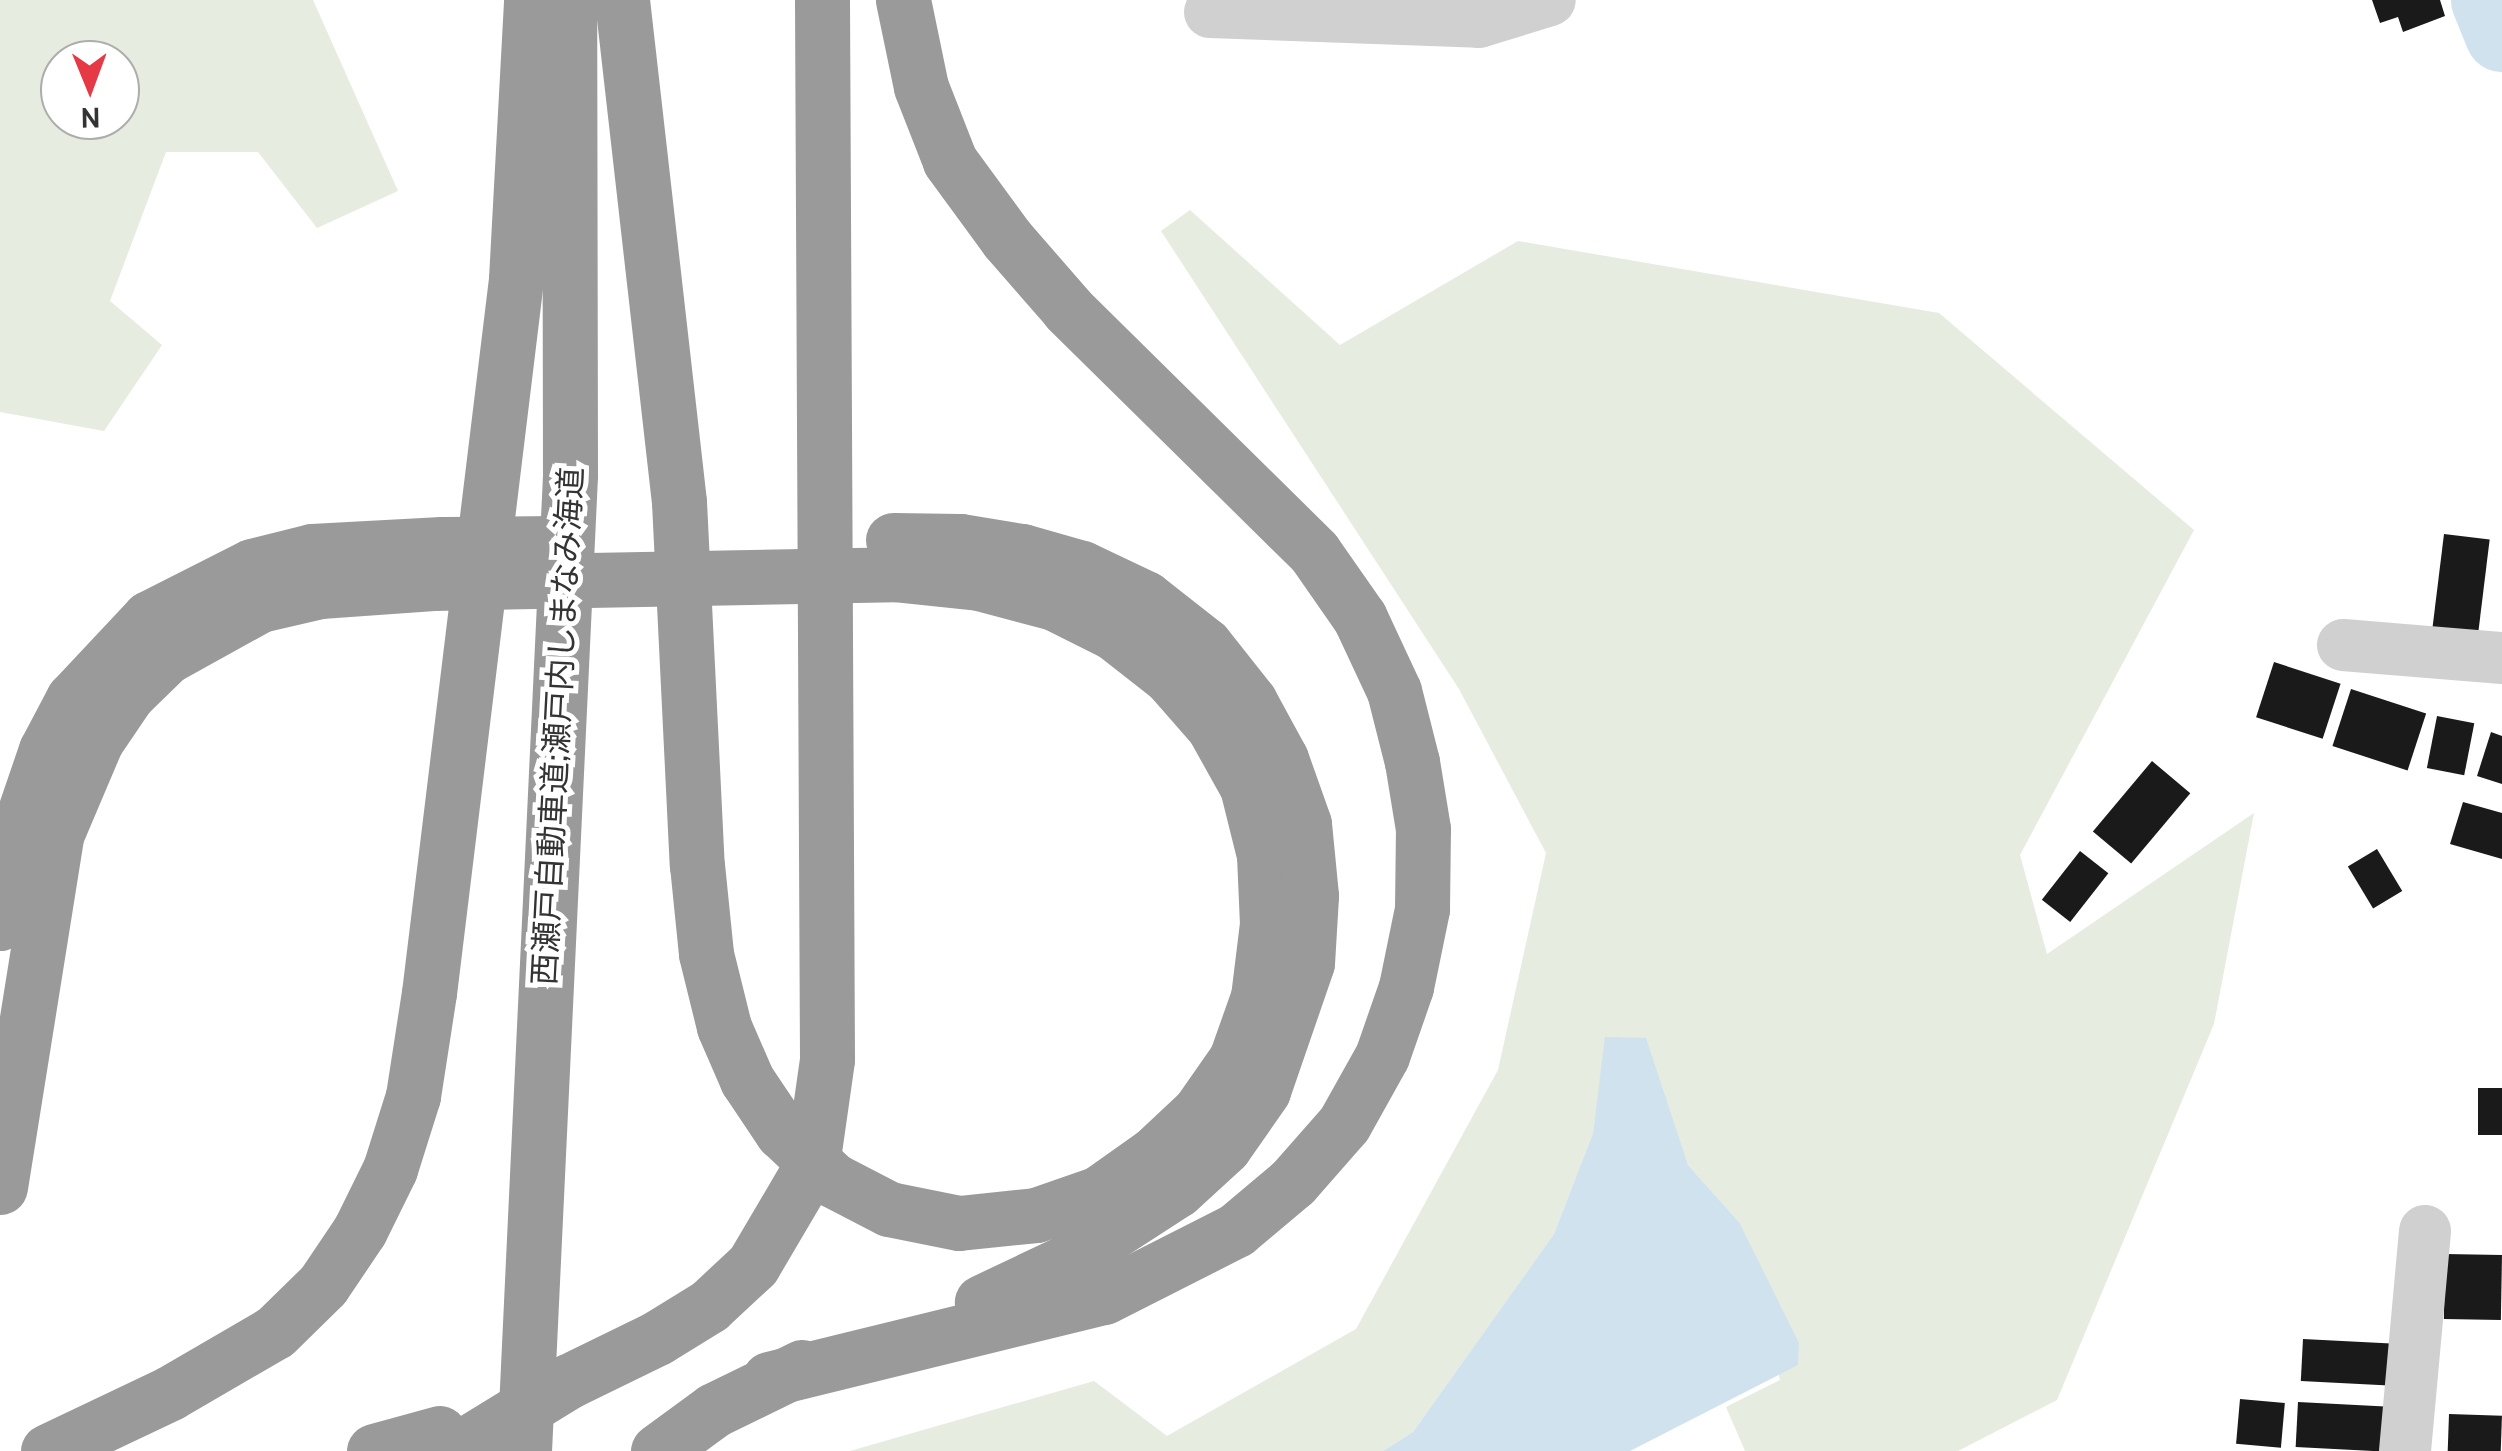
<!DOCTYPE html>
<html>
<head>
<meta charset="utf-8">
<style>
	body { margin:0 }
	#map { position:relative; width:2502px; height:1451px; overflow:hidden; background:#fff; font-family:Cabin,"Noto Sans JP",sans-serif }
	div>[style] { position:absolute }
	.green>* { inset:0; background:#e6ecdf }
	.water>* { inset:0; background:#cfe2ee }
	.river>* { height:75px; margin:-37.5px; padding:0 37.5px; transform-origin:37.5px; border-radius:37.5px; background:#cfe2ee }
	.building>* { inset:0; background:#1a1a1a; transform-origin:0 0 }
	.minor>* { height:52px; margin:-26px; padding:0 26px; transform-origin:26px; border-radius:26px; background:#d0d0d0 }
	.highway>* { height:55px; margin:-27.5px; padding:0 27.5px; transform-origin:27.5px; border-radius:27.5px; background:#9a9a9a }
	.highway-bridge>* { height:55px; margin:-27.5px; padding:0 27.5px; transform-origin:27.5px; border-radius:27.5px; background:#9a9a9a }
	span { translate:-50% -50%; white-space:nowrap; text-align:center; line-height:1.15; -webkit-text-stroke:10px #fff; paint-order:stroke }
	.street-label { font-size:32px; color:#333 }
	.north { position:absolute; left:40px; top:40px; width:100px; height:100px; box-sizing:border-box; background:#fff; border:2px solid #adadad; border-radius:50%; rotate:179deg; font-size:28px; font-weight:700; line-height:40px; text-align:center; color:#333 }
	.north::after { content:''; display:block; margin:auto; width:35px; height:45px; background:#e63946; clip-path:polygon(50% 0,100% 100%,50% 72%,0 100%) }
</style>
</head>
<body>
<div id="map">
	<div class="green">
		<i style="clip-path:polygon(evenodd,0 0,313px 0,398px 191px,317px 228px,258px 152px,166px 152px,110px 301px,162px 345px,104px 431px,0 412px,0 0,120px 60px,120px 120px,60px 120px,60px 60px,120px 60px)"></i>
		<i style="clip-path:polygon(1190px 210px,1340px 345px,1518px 241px,1939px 313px,2194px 530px,2020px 855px,2047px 954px,2254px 813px,2214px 1024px,2057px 1400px,1958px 1451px,1745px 1451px,1726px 1407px,1780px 1380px,1739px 1222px,1688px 1165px,1663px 1104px,1606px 1037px,1593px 1133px,1554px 1234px,1413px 1432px,1383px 1451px,850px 1451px,1094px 1381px,1167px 1436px,1356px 1329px,1498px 1070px,1546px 853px,1459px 689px,1161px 231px)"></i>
	</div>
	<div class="water">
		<i style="clip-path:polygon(1605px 1037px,1646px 1038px,1688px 1165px,1739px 1222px,1799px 1343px,1798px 1365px,1630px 1451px,1383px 1451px,1413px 1432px,1554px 1234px,1593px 1133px)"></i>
	</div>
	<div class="river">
		<i style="left:2488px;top:0;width:37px;rotate:68deg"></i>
	</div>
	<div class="building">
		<i style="clip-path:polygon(2372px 0,2440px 0,2445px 16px,2403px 32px,2398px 17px,2380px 23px)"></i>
		<i style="left:2444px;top:534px;width:46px;height:97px;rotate:7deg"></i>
		<i style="left:2274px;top:662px;width:70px;height:58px;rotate:18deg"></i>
		<i style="left:2351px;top:689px;width:79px;height:60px;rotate:18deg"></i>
		<i style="left:2437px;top:716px;width:38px;height:53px;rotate:11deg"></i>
		<i style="clip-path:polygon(2491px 732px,2502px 736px,2502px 784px,2477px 776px)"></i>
		<i style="left:2152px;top:761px;width:50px;height:92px;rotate:40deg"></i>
		<i style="clip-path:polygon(2463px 802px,2502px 813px,2502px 859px,2450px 844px)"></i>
		<i style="left:2377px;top:849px;width:49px;height:34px;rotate:59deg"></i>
		<i style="left:2080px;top:851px;width:36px;height:62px;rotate:38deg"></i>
		<i style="left:2478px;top:1088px;width:24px;height:47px"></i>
		<i style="left:2445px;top:1254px;width:57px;height:65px;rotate:1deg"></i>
		<i style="left:2303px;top:1339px;width:93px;height:42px;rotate:3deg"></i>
		<i style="left:2240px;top:1399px;width:45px;height:45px;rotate:5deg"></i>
		<i style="left:2298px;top:1402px;width:92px;height:45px;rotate:3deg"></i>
		<i style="left:2449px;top:1414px;width:53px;height:37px;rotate:2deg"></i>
	</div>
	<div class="minor">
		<i style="left:1210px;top:12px;width:269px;rotate:2.1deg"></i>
		<i style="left:1479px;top:22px;width:74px;rotate:-17.2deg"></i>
		<i style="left:2343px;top:645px;width:160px;rotate:4.7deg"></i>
		<i style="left:2405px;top:1451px;width:221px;rotate:-84.8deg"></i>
	</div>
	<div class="highway">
		<i style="left:622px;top:0;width:505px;rotate:83.52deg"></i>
		<i style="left:679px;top:502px;width:363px;rotate:87.2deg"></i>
		<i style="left:697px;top:865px;width:89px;rotate:84.2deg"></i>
		<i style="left:706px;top:954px;width:75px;rotate:76.1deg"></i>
		<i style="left:724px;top:1027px;width:58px;rotate:66.5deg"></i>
		<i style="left:747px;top:1080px;width:63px;rotate:56.1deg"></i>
		<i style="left:782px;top:1132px;width:70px;rotate:43.3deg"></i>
		<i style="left:833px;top:1180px;width:63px;rotate:27.4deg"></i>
		<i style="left:889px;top:1209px;width:71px;rotate:11.3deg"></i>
		<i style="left:959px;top:1223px;width:77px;rotate:-5.9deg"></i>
		<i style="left:1036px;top:1215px;width:67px;rotate:-19.2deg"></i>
		<i style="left:1099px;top:1193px;width:67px;rotate:-35.3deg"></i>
		<i style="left:1154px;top:1154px;width:62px;rotate:-43deg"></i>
		<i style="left:1199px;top:1112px;width:65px;rotate:-55.1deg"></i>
		<i style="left:1236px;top:1059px;width:66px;rotate:-70.5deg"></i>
		<i style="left:1258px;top:997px;width:74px;rotate:-83deg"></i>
		<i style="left:1267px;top:924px;width:69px;rotate:-92.5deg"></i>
		<i style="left:1264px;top:855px;width:70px;rotate:-104deg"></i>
		<i style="left:1247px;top:787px;width:70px;rotate:-119.1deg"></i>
		<i style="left:1213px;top:726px;width:67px;rotate:-131.3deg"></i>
		<i style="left:1169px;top:676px;width:70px;rotate:-142deg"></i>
		<i style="left:1114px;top:633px;width:67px;rotate:-153.4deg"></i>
		<i style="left:1054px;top:603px;width:78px;rotate:-165.1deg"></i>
		<i style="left:979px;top:583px;width:84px;rotate:-173.9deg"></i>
		<i style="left:822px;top:0;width:1059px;rotate:89.73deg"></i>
		<i style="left:893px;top:540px;width:67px;rotate:0.9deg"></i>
		<i style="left:960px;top:541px;width:63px;rotate:9.2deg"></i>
		<i style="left:1022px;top:551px;width:62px;rotate:15.8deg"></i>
		<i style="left:1082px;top:568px;width:70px;rotate:25.5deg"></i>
		<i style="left:1145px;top:598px;width:76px;rotate:38.1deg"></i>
		<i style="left:1205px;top:645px;width:73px;rotate:51.7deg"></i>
		<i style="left:1250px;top:702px;width:65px;rotate:61.5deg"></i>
		<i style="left:1281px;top:759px;width:69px;rotate:70.5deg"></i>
		<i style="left:1304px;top:824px;width:72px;rotate:84.4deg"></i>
		<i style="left:1311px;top:896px;width:67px;rotate:93.4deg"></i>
		<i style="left:1307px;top:963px;width:135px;rotate:109deg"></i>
		<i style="left:1263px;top:1091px;width:68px;rotate:124.9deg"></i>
		<i style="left:1224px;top:1147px;width:64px;rotate:137.5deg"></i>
		<i style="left:1177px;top:1190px;width:135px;rotate:147.1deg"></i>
		<i style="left:1064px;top:1263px;width:91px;rotate:154.6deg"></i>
		<i style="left:0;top:923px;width:69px;rotate:-81.6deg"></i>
		<i style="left:10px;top:855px;width:111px;rotate:-71.1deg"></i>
		<i style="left:46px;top:750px;width:58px;rotate:-62.1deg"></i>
		<i style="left:73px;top:699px;width:111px;rotate:-46.8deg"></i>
		<i style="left:149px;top:618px;width:115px;rotate:-26.8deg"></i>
		<i style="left:252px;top:566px;width:62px;rotate:-14deg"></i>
		<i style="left:312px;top:551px;width:130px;rotate:-3.1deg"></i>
		<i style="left:0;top:1187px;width:359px;rotate:-80.9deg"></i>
		<i style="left:57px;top:833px;width:100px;rotate:-67deg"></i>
		<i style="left:96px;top:741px;width:57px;rotate:-55.8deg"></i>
		<i style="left:128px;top:694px;width:53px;rotate:-44.2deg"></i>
		<i style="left:166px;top:657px;width:107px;rotate:-29deg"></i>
		<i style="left:260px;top:605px;width:62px;rotate:-13.1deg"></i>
		<i style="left:320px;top:591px;width:113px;rotate:-4deg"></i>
		<i style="left:769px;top:1379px;width:345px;rotate:-13.8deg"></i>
		<i style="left:1104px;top:1297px;width:148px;rotate:-26.9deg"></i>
		<i style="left:1236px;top:1230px;width:75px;rotate:-40.1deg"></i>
		<i style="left:1293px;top:1182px;width:77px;rotate:-48.7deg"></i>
		<i style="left:1344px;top:1124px;width:78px;rotate:-60.8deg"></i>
		<i style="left:1382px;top:1056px;width:73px;rotate:-70.8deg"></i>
		<i style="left:1406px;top:987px;width:80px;rotate:-78.4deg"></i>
		<i style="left:1422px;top:909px;width:80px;rotate:-89.3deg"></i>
		<i style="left:1423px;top:829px;width:68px;rotate:-99.3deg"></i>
		<i style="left:1412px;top:762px;width:73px;rotate:-104.2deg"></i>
		<i style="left:1394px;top:691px;width:81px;rotate:-115deg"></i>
		<i style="left:1360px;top:618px;width:80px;rotate:-124.9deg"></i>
		<i style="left:1314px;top:552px;width:346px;rotate:-135.4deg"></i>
		<i style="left:1068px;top:309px;width:93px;rotate:-131.1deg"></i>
		<i style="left:1007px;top:239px;width:97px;rotate:-126.2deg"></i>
		<i style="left:950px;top:161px;width:79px;rotate:-111.4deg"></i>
		<i style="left:921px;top:87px;width:89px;rotate:-101.7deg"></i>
		<i style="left:48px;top:1451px;width:135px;rotate:-25.4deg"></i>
		<i style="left:170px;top:1393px;width:121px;rotate:-30.2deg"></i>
		<i style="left:275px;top:1332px;width:67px;rotate:-44.4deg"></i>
		<i style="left:323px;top:1285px;width:66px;rotate:-56.1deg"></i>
		<i style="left:360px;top:1230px;width:68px;rotate:-63.8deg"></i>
		<i style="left:390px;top:1169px;width:77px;rotate:-72.5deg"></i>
		<i style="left:413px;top:1096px;width:104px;rotate:-81.2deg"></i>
		<i style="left:429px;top:993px;width:719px;rotate:-83.05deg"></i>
		<i style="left:516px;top:279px;width:279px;rotate:-86.9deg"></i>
		<i style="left:374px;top:1451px;width:68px;rotate:-15.3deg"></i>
		<i style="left:524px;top:1451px;width:978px;rotate:-87.3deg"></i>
		<i style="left:570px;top:474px;width:474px;rotate:-90.1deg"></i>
		<i style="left:658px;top:1451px;width:69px;rotate:-36.2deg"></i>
		<i style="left:714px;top:1410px;width:98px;rotate:-26deg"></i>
	</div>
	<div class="highway-bridge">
		<i style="left:442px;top:544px;width:112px;rotate:-0.5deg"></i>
		<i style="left:433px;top:583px;width:462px;rotate:-1.1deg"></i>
		<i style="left:455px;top:1451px;width:134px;rotate:-31.6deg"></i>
		<i style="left:569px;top:1381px;width:98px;rotate:-26deg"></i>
		<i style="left:657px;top:1338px;width:61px;rotate:-31.6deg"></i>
		<i style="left:709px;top:1306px;width:60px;rotate:-43deg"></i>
		<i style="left:753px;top:1265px;width:116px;rotate:-59.5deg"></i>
		<i style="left:812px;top:1165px;width:107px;rotate:-81.9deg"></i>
	</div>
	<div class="street-label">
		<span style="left:558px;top:726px;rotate:-87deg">西瀬戸自動車道;瀬戸内しまなみ海道</span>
	</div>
	<div class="north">N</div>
</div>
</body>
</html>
